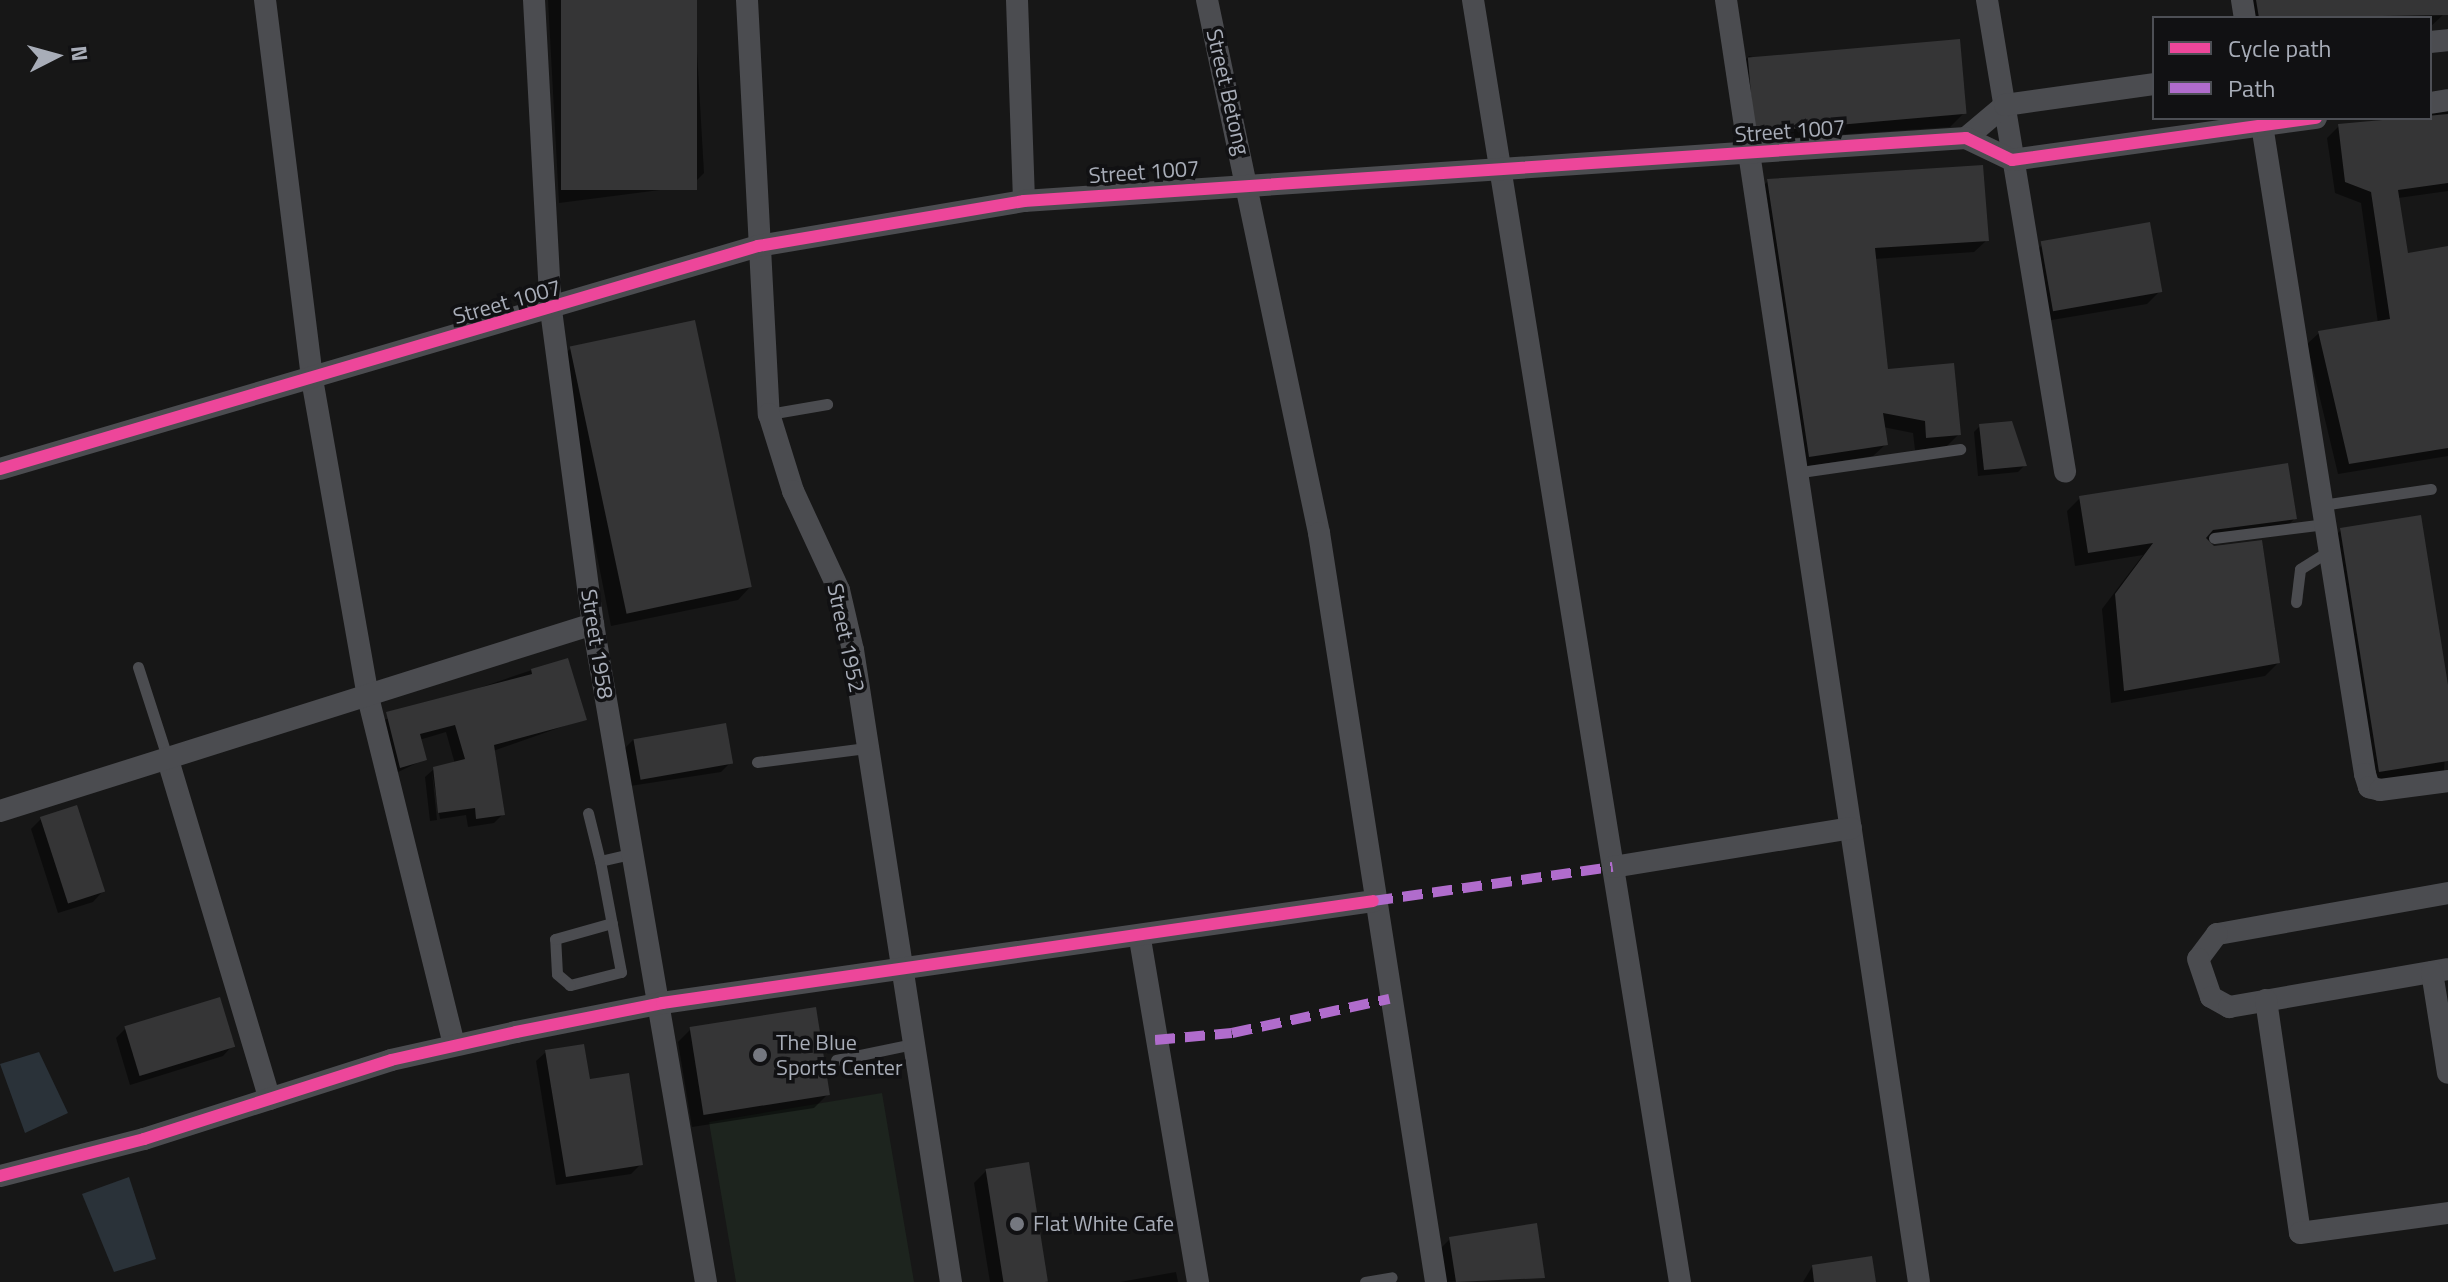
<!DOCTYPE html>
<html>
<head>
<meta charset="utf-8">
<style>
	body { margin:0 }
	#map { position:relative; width:2448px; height:1282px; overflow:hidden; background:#171717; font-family:"Titillium Web",sans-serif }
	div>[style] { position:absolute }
	.green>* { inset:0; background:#1d241e }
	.water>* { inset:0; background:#2a3239 }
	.shadow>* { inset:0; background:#0007 }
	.building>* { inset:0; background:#353536; transform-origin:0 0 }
	.lane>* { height:11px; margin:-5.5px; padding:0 5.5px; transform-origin:5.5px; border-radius:5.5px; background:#4b4c50 }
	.street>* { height:22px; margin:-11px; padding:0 11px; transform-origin:11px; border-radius:11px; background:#4b4c50 }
	.quiet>* { height:10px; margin-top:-5px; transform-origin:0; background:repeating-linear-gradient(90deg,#b06ccc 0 20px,transparent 0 30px) }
	.cycleway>* { height:12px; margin:-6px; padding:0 6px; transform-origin:6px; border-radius:6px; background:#ed469a }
	.dots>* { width:22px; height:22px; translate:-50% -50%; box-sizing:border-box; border:4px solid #111113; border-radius:50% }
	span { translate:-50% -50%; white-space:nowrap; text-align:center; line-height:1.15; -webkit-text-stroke:7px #111113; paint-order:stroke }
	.street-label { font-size:22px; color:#a8adb8 }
	.poi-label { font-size:22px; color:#a8adb8 }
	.left { translate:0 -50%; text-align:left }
	.legend { position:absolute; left:2152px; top:16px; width:280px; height:104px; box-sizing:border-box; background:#111113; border:2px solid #4d4f55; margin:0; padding:10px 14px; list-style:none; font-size:24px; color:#a8adb8 }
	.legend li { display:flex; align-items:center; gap:16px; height:40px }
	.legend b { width:40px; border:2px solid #4d4f55 }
	.north { position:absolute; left:16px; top:16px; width:80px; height:80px; -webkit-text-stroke:6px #111113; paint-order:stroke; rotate:84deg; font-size:22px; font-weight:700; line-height:32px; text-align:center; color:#a8adb8 }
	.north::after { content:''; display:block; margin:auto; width:28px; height:36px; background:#a8adb8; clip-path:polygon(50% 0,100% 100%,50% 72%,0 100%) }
</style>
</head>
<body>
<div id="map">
	<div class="green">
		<i style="clip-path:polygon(882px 1093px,914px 1282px,736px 1282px,709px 1122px)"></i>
	</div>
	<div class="water">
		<i style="clip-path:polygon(39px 1052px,68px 1113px,25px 1133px,0 1064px)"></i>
		<i style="clip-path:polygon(129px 1177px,156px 1259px,114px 1272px,82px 1194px)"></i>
	</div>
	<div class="shadow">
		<i style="clip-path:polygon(548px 0,694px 0,704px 173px,691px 186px,559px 203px)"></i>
		<i style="clip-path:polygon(2237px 0,2443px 0,2443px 15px,2430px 27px,2430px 18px,2246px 18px)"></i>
		<i style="clip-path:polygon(1749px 56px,1964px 113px,1950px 127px,1747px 141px,1736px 69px)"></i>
		<i style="clip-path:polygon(2448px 111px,2448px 191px,2398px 198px,2406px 255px,2448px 248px,2448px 456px,2338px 474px,2307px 344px,2319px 333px,2378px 323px,2361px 203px,2335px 193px,2327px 138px,2339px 126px)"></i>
		<i style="clip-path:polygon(1768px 181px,1987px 240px,1974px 252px,1874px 259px,1886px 371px,1959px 434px,1946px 447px,1915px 450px,1913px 433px,1883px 427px,1886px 444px,1873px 456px,1797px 468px,1756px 193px)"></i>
		<i style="clip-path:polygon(2042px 245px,2160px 291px,2147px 304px,2040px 322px,2029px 258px)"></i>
		<i style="clip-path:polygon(571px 348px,751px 586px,738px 600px,611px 626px,558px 361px)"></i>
		<i style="clip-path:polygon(1980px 426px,2024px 466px,2018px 472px,1978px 476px,1974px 432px)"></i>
		<i style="clip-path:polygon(2080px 498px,2295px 518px,2282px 532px,2206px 541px,2278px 663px,2265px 676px,2111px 703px,2102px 609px,2143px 555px,2075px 566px,2067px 511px)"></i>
		<i style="clip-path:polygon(2341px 530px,2448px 698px,2444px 772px,2366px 785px,2328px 543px)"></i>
		<i style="clip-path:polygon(532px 670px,584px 719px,493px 751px,503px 814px,494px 823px,468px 827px,466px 815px,440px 819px,432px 772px,437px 820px,430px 821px,425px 777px,434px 769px,455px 764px,446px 732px,419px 740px,425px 759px,392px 775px,378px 722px)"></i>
		<i style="clip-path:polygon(634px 739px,731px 762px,721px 772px,630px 786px,624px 749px)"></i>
		<i style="clip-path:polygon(41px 819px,102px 892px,93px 902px,58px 913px,31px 829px)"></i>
		<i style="clip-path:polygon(126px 1028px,232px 1046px,223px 1056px,130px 1085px,116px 1038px)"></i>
		<i style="clip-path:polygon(691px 1029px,828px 1094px,814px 1108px,692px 1127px,678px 1042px)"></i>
		<i style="clip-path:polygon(546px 1052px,588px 1082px,641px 1164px,631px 1174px,556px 1185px,536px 1061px)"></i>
		<i style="clip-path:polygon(987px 1170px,1046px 1282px,990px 1282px,974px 1183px)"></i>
		<i style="clip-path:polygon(1450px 1239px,1543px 1277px,1445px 1282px,1440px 1249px)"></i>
		<i style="clip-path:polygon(1812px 1267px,1874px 1282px,1803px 1282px)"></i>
		<i style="clip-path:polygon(1176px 1272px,1178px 1282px,1120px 1282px)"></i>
	</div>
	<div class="building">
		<i style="left:561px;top:0;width:136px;height:190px"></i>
		<i style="clip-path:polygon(2256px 0,2448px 0,2448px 15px,2259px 18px)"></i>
		<i style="left:1960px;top:39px;width:75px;height:213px;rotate:85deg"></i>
		<i style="clip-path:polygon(2448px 114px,2448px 183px,2398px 190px,2408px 253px,2448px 246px,2448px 448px,2349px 464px,2318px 331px,2390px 319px,2371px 192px,2345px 182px,2338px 124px)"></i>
		<i style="clip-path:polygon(1983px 165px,1989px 241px,1875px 248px,1888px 369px,1954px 363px,1961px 435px,1926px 438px,1925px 421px,1883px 413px,1888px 445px,1809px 457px,1767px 179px)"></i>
		<i style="left:2150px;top:222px;width:71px;height:111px;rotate:80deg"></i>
		<i style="left:695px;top:320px;width:273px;height:128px;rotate:78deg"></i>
		<i style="clip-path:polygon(2012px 421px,2027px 466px,1984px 470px,1979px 424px)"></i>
		<i style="clip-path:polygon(2288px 463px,2297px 519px,2213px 530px,2206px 538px,2214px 546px,2262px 540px,2280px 663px,2124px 691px,2115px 594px,2153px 543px,2088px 553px,2079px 496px)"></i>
		<i style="clip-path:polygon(2421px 515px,2448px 685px,2448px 761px,2379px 772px,2340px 528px)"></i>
		<i style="clip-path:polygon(568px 658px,587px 720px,494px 745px,505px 815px,476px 819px,475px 808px,438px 813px,433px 767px,465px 759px,455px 725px,420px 734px,427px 760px,400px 768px,386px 712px,532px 674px,531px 669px)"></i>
		<i style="left:726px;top:723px;width:41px;height:94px;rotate:80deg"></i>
		<i style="left:77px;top:805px;width:91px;height:39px;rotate:72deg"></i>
		<i style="left:220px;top:997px;width:52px;height:100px;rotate:73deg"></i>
		<i style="left:816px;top:1007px;width:89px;height:128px;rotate:81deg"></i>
		<i style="clip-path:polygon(584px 1044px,590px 1079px,629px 1073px,643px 1165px,566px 1177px,545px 1050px)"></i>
		<i style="left:1029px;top:1162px;width:121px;height:44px;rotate:81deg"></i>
		<i style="clip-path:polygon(1537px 1223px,1545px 1278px,1456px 1282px,1449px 1237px)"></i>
		<i style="clip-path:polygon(1872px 1256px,1876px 1282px,1814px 1282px,1812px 1265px)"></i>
	</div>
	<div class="lane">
		<i style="left:769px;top:414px;width:59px;rotate:-9.8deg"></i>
		<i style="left:1794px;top:473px;width:168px;rotate:-8.2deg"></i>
		<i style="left:2322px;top:505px;width:110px;rotate:-8.4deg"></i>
		<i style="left:2214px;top:538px;width:112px;rotate:-7.2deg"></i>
		<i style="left:2296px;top:602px;width:33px;rotate:-83deg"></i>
		<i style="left:2300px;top:569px;width:34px;rotate:-32deg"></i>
		<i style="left:138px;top:667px;width:98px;rotate:72.1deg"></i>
		<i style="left:757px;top:762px;width:110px;rotate:-7.3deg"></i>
		<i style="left:588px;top:813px;width:49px;rotate:76deg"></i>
		<i style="left:600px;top:861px;width:113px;rotate:79.3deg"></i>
		<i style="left:621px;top:972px;width:53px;rotate:165.7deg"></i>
		<i style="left:570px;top:985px;width:17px;rotate:-140deg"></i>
		<i style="left:557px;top:974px;width:35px;rotate:-93deg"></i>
		<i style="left:555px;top:939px;width:59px;rotate:-15.7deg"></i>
		<i style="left:600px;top:861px;width:35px;rotate:-13deg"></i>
		<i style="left:836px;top:1060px;width:79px;rotate:-11.7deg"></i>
		<i style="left:1365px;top:1282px;width:27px;rotate:-10deg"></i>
	</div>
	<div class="street">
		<i style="left:265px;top:0;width:382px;rotate:82.9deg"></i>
		<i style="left:312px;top:379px;width:323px;rotate:80deg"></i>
		<i style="left:368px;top:697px;width:358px;rotate:76.1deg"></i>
		<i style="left:534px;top:0;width:310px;rotate:86.9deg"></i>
		<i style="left:551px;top:310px;width:317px;rotate:82.4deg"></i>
		<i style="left:593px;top:624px;width:668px;rotate:80.26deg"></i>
		<i style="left:747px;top:0;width:415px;rotate:87deg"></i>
		<i style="left:769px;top:414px;width:81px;rotate:72.7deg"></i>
		<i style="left:793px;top:491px;width:109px;rotate:65.1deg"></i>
		<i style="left:839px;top:590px;width:62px;rotate:76.9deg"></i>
		<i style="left:853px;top:650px;width:640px;rotate:81.19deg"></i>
		<i style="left:1017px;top:0;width:201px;rotate:88deg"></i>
		<i style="left:1207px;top:0;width:545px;rotate:78.13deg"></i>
		<i style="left:1319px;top:533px;width:758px;rotate:81.12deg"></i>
		<i style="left:1473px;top:0;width:1299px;rotate:80.83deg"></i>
		<i style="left:1726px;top:0;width:1296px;rotate:81.44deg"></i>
		<i style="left:1987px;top:0;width:478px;rotate:80.6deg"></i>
		<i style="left:2242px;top:0;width:18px;rotate:81deg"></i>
		<i style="left:2430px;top:42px;width:18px;rotate:-6deg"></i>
		<i style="left:2430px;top:103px;width:18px;rotate:-9deg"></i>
		<i style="left:2262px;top:125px;width:657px;rotate:80.98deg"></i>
		<i style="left:2365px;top:774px;width:14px;rotate:73deg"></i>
		<i style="left:2369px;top:787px;width:11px;rotate:15deg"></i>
		<i style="left:2380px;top:790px;width:69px;rotate:-7.5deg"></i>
		<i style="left:1966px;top:138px;width:51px;rotate:-40.2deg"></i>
		<i style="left:2005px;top:105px;width:150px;rotate:-8deg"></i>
		<i style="left:0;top:469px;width:790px;rotate:-16.39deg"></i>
		<i style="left:758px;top:246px;width:270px;rotate:-9.6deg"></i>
		<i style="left:1024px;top:201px;width:944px;rotate:-3.83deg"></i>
		<i style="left:1966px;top:138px;width:51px;rotate:25.6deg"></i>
		<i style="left:2012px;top:160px;width:307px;rotate:-7.9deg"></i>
		<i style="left:168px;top:760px;width:354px;rotate:73.3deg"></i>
		<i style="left:0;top:811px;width:622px;rotate:-17.5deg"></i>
		<i style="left:1613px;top:867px;width:241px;rotate:-9.3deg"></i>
		<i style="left:2448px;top:893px;width:235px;rotate:169.9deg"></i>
		<i style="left:2217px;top:934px;width:31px;rotate:127deg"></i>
		<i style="left:2198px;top:959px;width:40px;rotate:71.1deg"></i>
		<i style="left:2211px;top:997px;width:21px;rotate:29deg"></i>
		<i style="left:2229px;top:1007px;width:222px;rotate:-9.8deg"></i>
		<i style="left:1140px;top:939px;width:348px;rotate:80.4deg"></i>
		<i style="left:2432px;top:972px;width:102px;rotate:81deg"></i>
		<i style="left:2266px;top:1000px;width:235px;rotate:81.7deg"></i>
		<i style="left:2300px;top:1233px;width:149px;rotate:-7.7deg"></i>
		<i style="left:0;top:1176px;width:149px;rotate:-14.4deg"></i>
		<i style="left:144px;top:1139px;width:259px;rotate:-17.7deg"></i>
		<i style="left:391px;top:1060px;width:128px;rotate:-12.6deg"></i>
		<i style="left:516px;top:1032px;width:149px;rotate:-11.2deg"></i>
		<i style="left:662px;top:1003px;width:718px;rotate:-8.16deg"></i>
	</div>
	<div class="quiet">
		<i style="left:1373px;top:901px;width:242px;rotate:-8.1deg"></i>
		<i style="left:1155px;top:1040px;width:77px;rotate:-5.2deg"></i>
		<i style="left:1232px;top:1033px;width:161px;rotate:-12.2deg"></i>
	</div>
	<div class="cycleway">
		<i style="left:0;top:469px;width:790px;rotate:-16.39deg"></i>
		<i style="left:758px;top:246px;width:270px;rotate:-9.6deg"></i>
		<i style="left:1024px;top:201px;width:944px;rotate:-3.83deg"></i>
		<i style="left:1966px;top:138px;width:51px;rotate:25.6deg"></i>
		<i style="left:2012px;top:160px;width:307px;rotate:-7.9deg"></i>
		<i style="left:0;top:1176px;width:149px;rotate:-14.4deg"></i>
		<i style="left:144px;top:1139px;width:259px;rotate:-17.7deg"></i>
		<i style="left:391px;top:1060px;width:128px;rotate:-12.6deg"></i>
		<i style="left:516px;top:1032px;width:149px;rotate:-11.2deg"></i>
		<i style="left:662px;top:1003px;width:718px;rotate:-8.16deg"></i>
	</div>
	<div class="dots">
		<i style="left:760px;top:1055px;background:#757880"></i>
		<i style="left:1017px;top:1224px;background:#757880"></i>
	</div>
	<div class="street-label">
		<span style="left:1228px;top:92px;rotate:77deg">Street Betong</span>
		<span style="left:1790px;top:131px;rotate:-4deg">Street 1007</span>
		<span style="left:1144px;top:172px;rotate:-4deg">Street 1007</span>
		<span style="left:507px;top:302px;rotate:-16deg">Street 1007</span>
		<span style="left:846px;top:638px;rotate:78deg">Street 1952</span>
		<span style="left:597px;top:644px;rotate:81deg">Street 1958</span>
	</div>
	<div class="poi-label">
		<span class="left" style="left:776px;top:1055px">The Blue<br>Sports Center</span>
		<span class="left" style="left:1033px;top:1224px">Flat White Cafe</span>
	</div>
	<ul class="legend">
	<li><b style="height:10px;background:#ed469a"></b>Cycle path</li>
	<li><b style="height:10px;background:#b06ccc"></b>Path</li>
	</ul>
	<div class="north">N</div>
</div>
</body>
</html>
